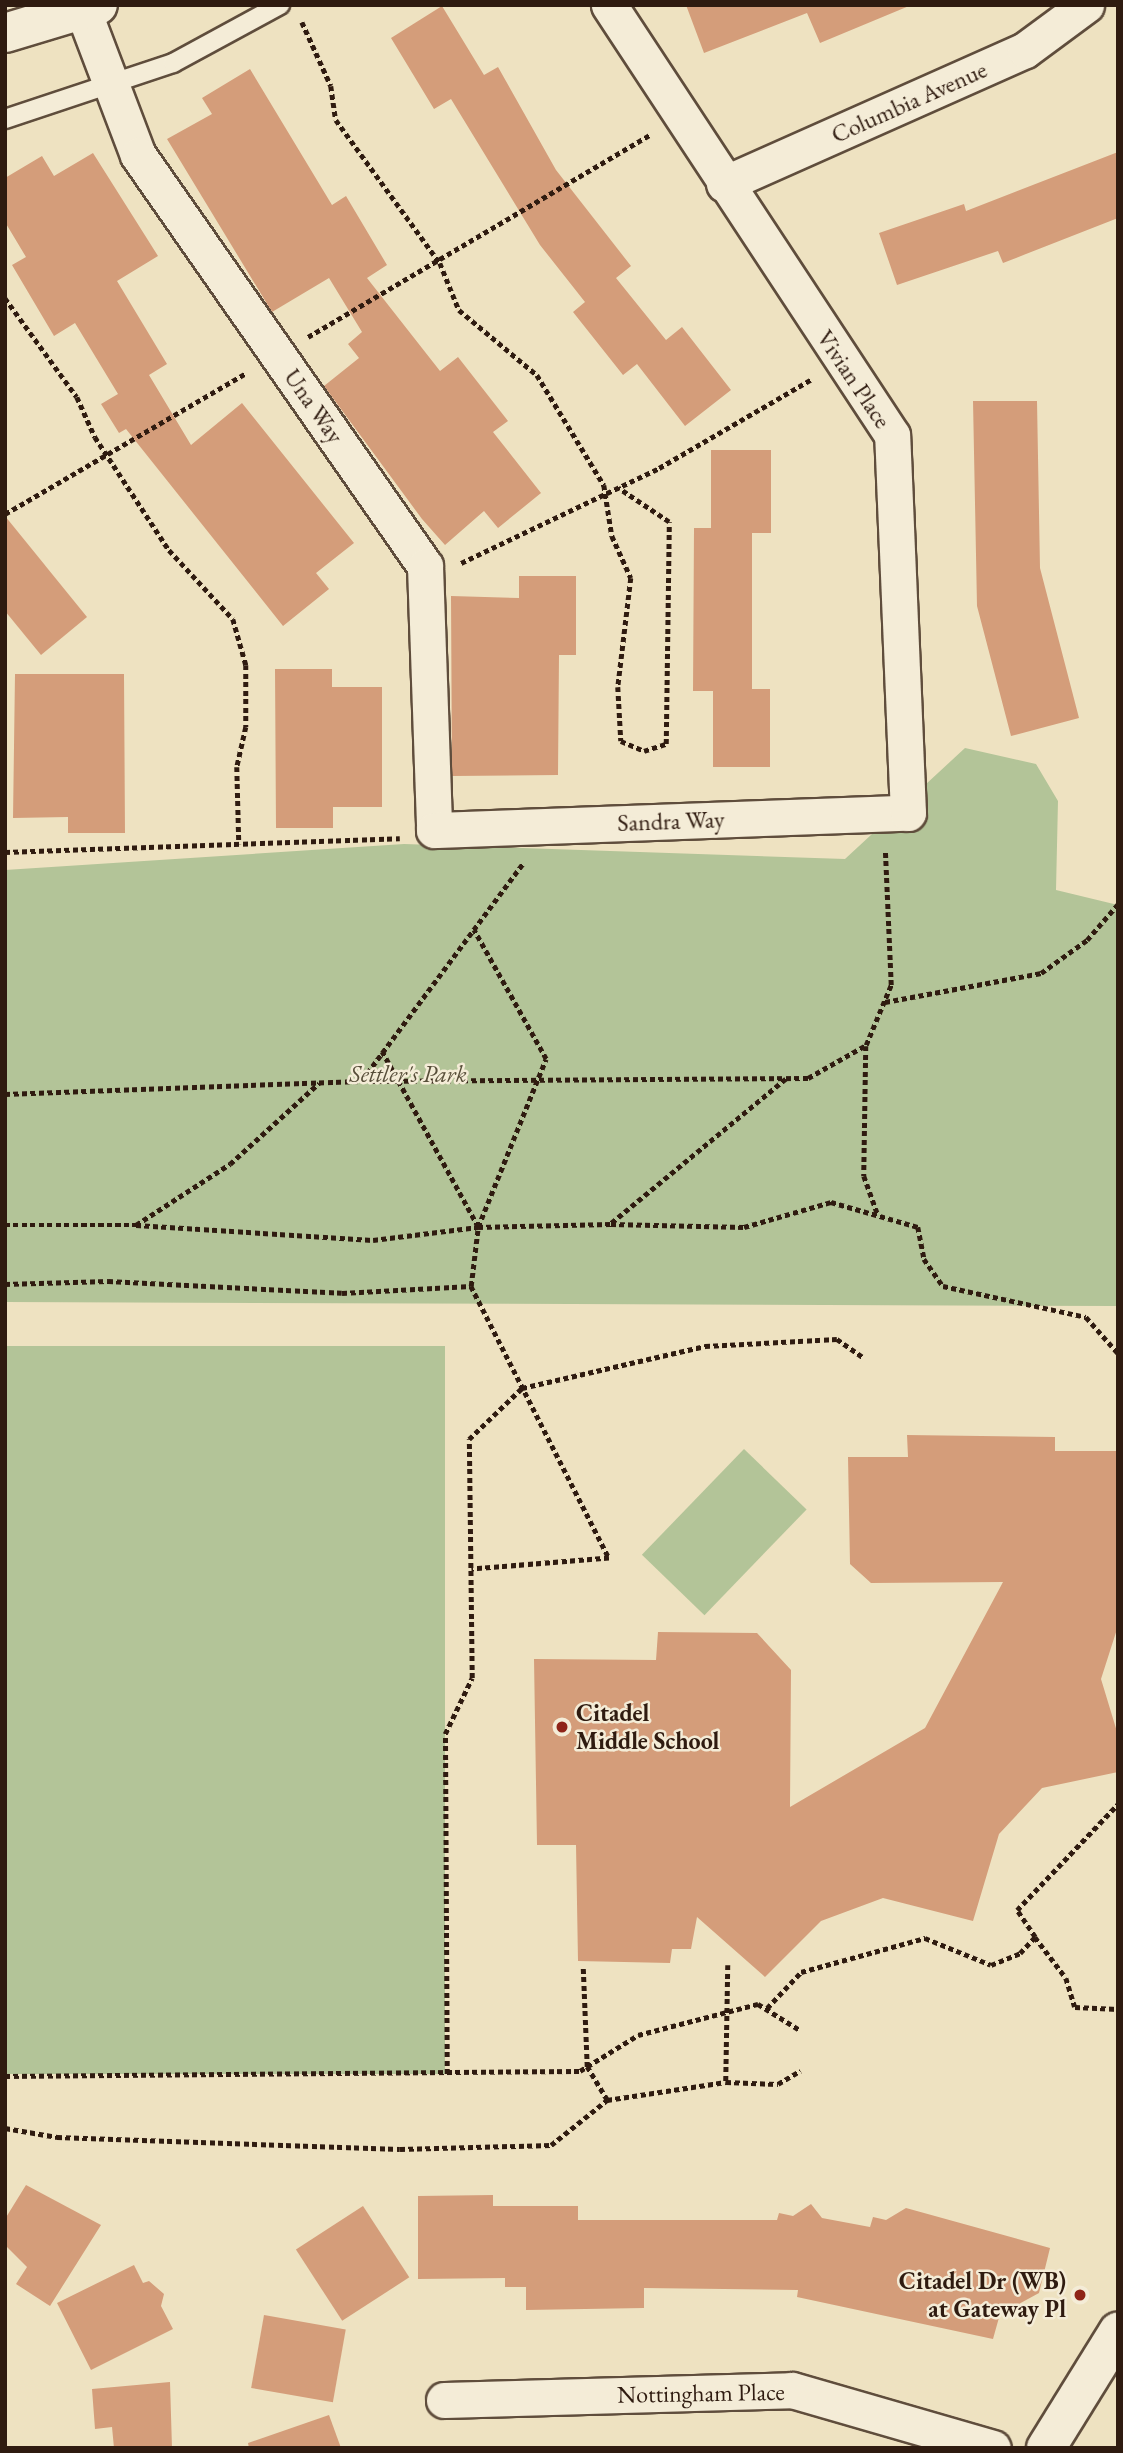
<!DOCTYPE html>
<html>
<head>
<meta charset="utf-8">
<style>
	body { margin:0 }
	#map { position:relative; width:1123px; height:2453px; overflow:hidden; background:#eee2c1; font-family:"EB Garamond",serif }
	div>[style] { position:absolute }
	.green>* { inset:0; background:#b3c498; transform-origin:0 0 }
	.building>* { inset:0; background:#d49d7a; transform-origin:0 0 }
	.path>* { height:4.5px; margin-top:-2.25px; transform-origin:0; background:repeating-linear-gradient(90deg,#2f1b10 0 5px,transparent 0 8.5px) }
	.roads { filter:drop-shadow(2px 0 #5f4d3c) drop-shadow(-2px 0 #5f4d3c) drop-shadow(0 2px #5f4d3c) drop-shadow(0 -2px #5f4d3c) }
	.lane>* { height:18px; margin:-9px; padding:0 9px; transform-origin:9px; border-radius:9px; background:#f4ecd7 }
	.street>* { height:35px; margin:-17.5px; padding:0 17.5px; transform-origin:17.5px; border-radius:17.5px; background:#f4ecd7 }
	.secondary>* { height:38px; margin:-19px; padding:0 19px; transform-origin:19px; border-radius:19px; background:#f4ecd7 }
	.dots>* { width:19px; height:19px; translate:-50% -50%; box-sizing:border-box; border:4px solid #f4ecd7; border-radius:50% }
	span { translate:-50% -50%; white-space:nowrap; text-align:center; line-height:1.15; -webkit-text-stroke:5px #f4ecd7; paint-order:stroke }
	.street-label { font-size:24px; color:#2f1b10 }
	.park-label { font-size:24px; color:#574e39; font-style:italic }
	.poi-label { font-size:24px; color:#2f1b10; font-weight:700 }
	.left { translate:0 -50%; text-align:left }
	.right { translate:-100% -50%; text-align:right }
	.frame { position:absolute; inset:0; border:7px solid #2f1b10; pointer-events:none }
</style>
</head>
<body>
<div id="map">
	<div class="green">
		<i style="clip-path:polygon(965px 748px,1036px 764px,1058px 801px,1056px 890px,1118px 905px,1118px 1306px,5px 1302px,5px 870px,404px 844px,845px 859px)"></i>
		<i style="left:445px;top:1346px;width:728px;height:440px;rotate:90deg"></i>
		<i style="left:744px;top:1449px;width:87px;height:147px;rotate:44deg"></i>
	</div>
	<div class="building">
		<i style="clip-path:polygon(686px 5px,909px 5px,909px 6px,820px 43px,807px 13px,704px 53px)"></i>
		<i style="clip-path:polygon(442px 6px,484px 75px,498px 67px,556px 170px,631px 266px,616px 278px,666px 340px,682px 327px,731px 390px,685px 426px,637px 364px,623px 375px,573px 312px,585px 302px,540px 245px,451px 99px,434px 109px,391px 38px)"></i>
		<i style="clip-path:polygon(250px 69px,332px 205px,346px 196px,387px 265px,367px 278px,440px 371px,458px 357px,508px 421px,493px 432px,541px 493px,498px 528px,484px 511px,445px 545px,422px 519px,324px 386px,359px 358px,348px 344px,362px 332px,329px 278px,272px 312px,167px 139px,212px 114px,202px 98px)"></i>
		<i style="clip-path:polygon(1118px 152px,1118px 218px,1003px 263px,998px 251px,897px 285px,879px 233px,964px 204px,966px 211px)"></i>
		<i style="clip-path:polygon(93px 153px,158px 256px,117px 281px,167px 364px,149px 375px,191px 445px,242px 403px,354px 543px,316px 573px,329px 589px,283px 626px,126px 429px,119px 433px,101px 404px,118px 394px,75px 323px,54px 336px,12px 265px,26px 257px,5px 222px,5px 178px,42px 156px,54px 176px)"></i>
		<i style="clip-path:polygon(973px 401px,1037px 401px,1040px 568px,1079px 718px,1011px 736px,977px 606px)"></i>
		<i style="clip-path:polygon(711px 450px,771px 450px,771px 533px,752px 533px,752px 689px,770px 689px,770px 767px,713px 767px,713px 691px,693px 691px,694px 528px,711px 528px)"></i>
		<i style="clip-path:polygon(5px 516px,87px 617px,41px 655px,5px 611px)"></i>
		<i style="clip-path:polygon(519px 576px,576px 576px,576px 655px,559px 655px,558px 775px,452px 776px,451px 596px,519px 598px)"></i>
		<i style="clip-path:polygon(275px 669px,332px 669px,332px 687px,382px 687px,382px 807px,333px 807px,333px 828px,276px 828px)"></i>
		<i style="clip-path:polygon(15px 674px,124px 674px,125px 833px,68px 833px,68px 817px,13px 818px)"></i>
		<i style="clip-path:polygon(907px 1435px,1055px 1437px,1055px 1451px,1118px 1451px,1118px 1626px,1101px 1679px,1118px 1735px,1118px 1772px,1042px 1788px,999px 1834px,973px 1921px,883px 1898px,821px 1921px,765px 1977px,697px 1917px,691px 1949px,672px 1949px,670px 1963px,578px 1961px,576px 1845px,537px 1845px,534px 1659px,656px 1660px,658px 1632px,757px 1633px,791px 1670px,790px 1807px,925px 1728px,1003px 1582px,871px 1583px,850px 1564px,848px 1457px,908px 1457px)"></i>
		<i style="clip-path:polygon(26px 2185px,101px 2225px,50px 2306px,16px 2284px,27px 2267px,5px 2245px,5px 2219px)"></i>
		<i style="clip-path:polygon(493px 2195px,493px 2206px,578px 2206px,578px 2220px,777px 2220px,779px 2213px,793px 2216px,811px 2204px,822px 2218px,870px 2227px,873px 2217px,886px 2220px,906px 2208px,1050px 2248px,1039px 2293px,1000px 2314px,993px 2339px,797px 2297px,798px 2290px,644px 2288px,644px 2308px,526px 2310px,526px 2287px,505px 2287px,505px 2278px,418px 2279px,418px 2196px)"></i>
		<i style="left:363px;top:2206px;width:85px;height:80px;rotate:57deg"></i>
		<i style="clip-path:polygon(134px 2265px,143px 2283px,149px 2281px,164px 2294px,161px 2306px,173px 2329px,91px 2370px,57px 2303px)"></i>
		<i style="left:264px;top:2315px;width:83px;height:74px;rotate:10deg"></i>
		<i style="clip-path:polygon(170px 2382px,172px 2448px,114px 2448px,112px 2427px,95px 2429px,92px 2389px)"></i>
		<i style="clip-path:polygon(329px 2415px,341px 2448px,249px 2448px,248px 2443px)"></i>
	</div>
	<div class="path">
		<i style="left:302px;top:22px;width:70px;rotate:65.6deg"></i>
		<i style="left:331px;top:86px;width:34px;rotate:82deg"></i>
		<i style="left:336px;top:120px;width:177px;rotate:54deg"></i>
		<i style="left:440px;top:263px;width:51px;rotate:68deg"></i>
		<i style="left:459px;top:310px;width:102px;rotate:39.8deg"></i>
		<i style="left:537px;top:375px;width:129px;rotate:58.7deg"></i>
		<i style="left:604px;top:485px;width:52px;rotate:81.1deg"></i>
		<i style="left:612px;top:536px;width:46px;rotate:65.7deg"></i>
		<i style="left:631px;top:578px;width:110px;rotate:96.8deg"></i>
		<i style="left:618px;top:687px;width:54px;rotate:86.8deg"></i>
		<i style="left:621px;top:741px;width:25px;rotate:23deg"></i>
		<i style="left:644px;top:751px;width:23px;rotate:-18deg"></i>
		<i style="left:666px;top:744px;width:222px;rotate:-89.2deg"></i>
		<i style="left:669px;top:522px;width:61px;rotate:-146.3deg"></i>
		<i style="left:5px;top:298px;width:122px;rotate:54deg"></i>
		<i style="left:77px;top:397px;width:44px;rotate:65.8deg"></i>
		<i style="left:95px;top:437px;width:135px;rotate:56.8deg"></i>
		<i style="left:169px;top:550px;width:94px;rotate:47.2deg"></i>
		<i style="left:233px;top:619px;width:48px;rotate:74.2deg"></i>
		<i style="left:246px;top:665px;width:62px;rotate:90deg"></i>
		<i style="left:246px;top:727px;width:41px;rotate:102.7deg"></i>
		<i style="left:237px;top:767px;width:77px;rotate:88.5deg"></i>
		<i style="left:308px;top:337px;width:397px;rotate:-30.6deg"></i>
		<i style="left:5px;top:514px;width:279px;rotate:-30.3deg"></i>
		<i style="left:461px;top:563px;width:220px;rotate:-25.6deg"></i>
		<i style="left:659px;top:468px;width:177px;rotate:-30.2deg"></i>
		<i style="left:5px;top:852px;width:395px;rotate:-2deg"></i>
		<i style="left:885px;top:1002px;width:159px;rotate:-10.5deg"></i>
		<i style="left:1041px;top:973px;width:57px;rotate:-35.7deg"></i>
		<i style="left:1087px;top:940px;width:48px;rotate:-49.3deg"></i>
		<i style="left:866px;top:1046px;width:130px;rotate:90.9deg"></i>
		<i style="left:864px;top:1176px;width:41px;rotate:70.3deg"></i>
		<i style="left:786px;top:1079px;width:227px;rotate:140.4deg"></i>
		<i style="left:611px;top:1224px;width:133px;rotate:1.3deg"></i>
		<i style="left:744px;top:1227px;width:91px;rotate:-16deg"></i>
		<i style="left:831px;top:1202px;width:91px;rotate:16deg"></i>
		<i style="left:918px;top:1227px;width:33px;rotate:79deg"></i>
		<i style="left:924px;top:1259px;width:33px;rotate:55deg"></i>
		<i style="left:943px;top:1286px;width:146px;rotate:12.2deg"></i>
		<i style="left:1086px;top:1317px;width:48px;rotate:48.4deg"></i>
		<i style="left:362px;top:1080px;width:270px;rotate:-53.4deg"></i>
		<i style="left:5px;top:1094px;width:356px;rotate:-2.1deg"></i>
		<i style="left:361px;top:1081px;width:447px;rotate:-0.4deg"></i>
		<i style="left:808px;top:1078px;width:67px;rotate:-29.6deg"></i>
		<i style="left:866px;top:1045px;width:65px;rotate:-67.4deg"></i>
		<i style="left:891px;top:985px;width:135px;rotate:-92.5deg"></i>
		<i style="left:5px;top:1225px;width:131px"></i>
		<i style="left:136px;top:1225px;width:112px;rotate:-33deg"></i>
		<i style="left:230px;top:1164px;width:120px;rotate:-42.3deg"></i>
		<i style="left:136px;top:1225px;width:237px;rotate:3.6deg"></i>
		<i style="left:373px;top:1240px;width:106px;rotate:-7.1deg"></i>
		<i style="left:478px;top:1227px;width:200px;rotate:-118.7deg"></i>
		<i style="left:478px;top:1227px;width:133px;rotate:-1.3deg"></i>
		<i style="left:5px;top:1284px;width:103px;rotate:-1.7deg"></i>
		<i style="left:108px;top:1281px;width:234px;rotate:2.9deg"></i>
		<i style="left:342px;top:1293px;width:129px;rotate:-3.1deg"></i>
		<i style="left:471px;top:1286px;width:305px;rotate:63.1deg"></i>
		<i style="left:609px;top:1558px;width:138px;rotate:175.4deg"></i>
		<i style="left:471px;top:1286px;width:59px;rotate:-83.2deg"></i>
		<i style="left:478px;top:1227px;width:181px;rotate:-68deg"></i>
		<i style="left:546px;top:1059px;width:148px;rotate:-119.2deg"></i>
		<i style="left:1035px;top:1937px;width:51px;rotate:52.9deg"></i>
		<i style="left:1066px;top:1978px;width:30px;rotate:73deg"></i>
		<i style="left:1075px;top:2007px;width:43px;rotate:2.7deg"></i>
		<i style="left:728px;top:1965px;width:117px;rotate:91deg"></i>
		<i style="left:726px;top:2082px;width:52px;rotate:2.2deg"></i>
		<i style="left:778px;top:2084px;width:26px;rotate:-31deg"></i>
		<i style="left:767px;top:2008px;width:50px;rotate:-46.6deg"></i>
		<i style="left:801px;top:1972px;width:129px;rotate:-15.3deg"></i>
		<i style="left:925px;top:1938px;width:71px;rotate:22.2deg"></i>
		<i style="left:991px;top:1965px;width:31px;rotate:-22deg"></i>
		<i style="left:1020px;top:1953px;width:22px;rotate:-47deg"></i>
		<i style="left:1035px;top:1937px;width:32px;rotate:-124deg"></i>
		<i style="left:1017px;top:1910px;width:146px;rotate:-46.4deg"></i>
		<i style="left:447px;top:2074px;width:340px;rotate:-90.3deg"></i>
		<i style="left:445px;top:1734px;width:62px;rotate:-64.3deg"></i>
		<i style="left:472px;top:1678px;width:239px;rotate:-90.7deg"></i>
		<i style="left:469px;top:1439px;width:74px;rotate:-43.9deg"></i>
		<i style="left:522px;top:1388px;width:188px;rotate:-12.9deg"></i>
		<i style="left:705px;top:1346px;width:132px;rotate:-3deg"></i>
		<i style="left:837px;top:1339px;width:33px;rotate:35deg"></i>
		<i style="left:5px;top:2076px;width:575px;rotate:-0.5deg"></i>
		<i style="left:580px;top:2071px;width:68px;rotate:-31.8deg"></i>
		<i style="left:638px;top:2035px;width:124px;rotate:-14.5deg"></i>
		<i style="left:758px;top:2004px;width:49px;rotate:31.8deg"></i>
		<i style="left:607px;top:2100px;width:120px;rotate:-8.6deg"></i>
		<i style="left:5px;top:2128px;width:53px;rotate:9.8deg"></i>
		<i style="left:57px;top:2137px;width:343px;rotate:2deg"></i>
		<i style="left:400px;top:2149px;width:151px;rotate:-1.5deg"></i>
		<i style="left:551px;top:2145px;width:72px;rotate:-38.8deg"></i>
		<i style="left:607px;top:2100px;width:39px;rotate:-121deg"></i>
		<i style="left:587px;top:2067px;width:101px;rotate:-92.3deg"></i>
	</div>
	<div class="roads">
		<div class="lane">
			<i style="left:5px;top:119px;width:177px;rotate:-18.4deg"></i>
			<i style="left:173px;top:63px;width:122px;rotate:-28.5deg"></i>
		</div>
		<div class="street">
			<i style="left:84px;top:13px;width:152px;rotate:69.2deg"></i>
			<i style="left:138px;top:155px;width:501px;rotate:55.07deg"></i>
			<i style="left:425px;top:566px;width:264px;rotate:88deg"></i>
			<i style="left:434px;top:830px;width:474px;rotate:-2.1deg"></i>
			<i style="left:908px;top:813px;width:378px;rotate:-92.4deg"></i>
			<i style="left:892px;top:435px;width:515px;rotate:-123.35deg"></i>
			<i style="left:724px;top:184px;width:329px;rotate:-24deg"></i>
			<i style="left:1025px;top:50px;width:76px;rotate:-36.4deg"></i>
			<i style="left:444px;top:2400px;width:348px;rotate:-1.6deg"></i>
			<i style="left:792px;top:2390px;width:209px;rotate:16.1deg"></i>
		</div>
		<div class="secondary">
			<i style="left:5px;top:33px;width:97px;rotate:-16.8deg"></i>
			<i style="left:1046px;top:2448px;width:137px;rotate:-58.2deg"></i>
		</div>
	</div>
	<div class="dots">
		<i style="left:562px;top:1727px;background:#8f2418"></i>
		<i style="left:1080px;top:2295px;background:#8f2418"></i>
	</div>
	<div class="street-label">
		<span style="left:909px;top:102px;rotate:-24deg">Columbia Avenue</span>
		<span style="left:854px;top:379px;rotate:56deg">Vivian Place</span>
		<span style="left:314px;top:406px;rotate:55deg">Una Way</span>
		<span style="left:671px;top:821px;rotate:-2deg">Sandra Way</span>
		<span style="left:701px;top:2393px;rotate:-1deg">Nottingham Place</span>
	</div>
	<div class="park-label">
		<span style="left:408px;top:1074px">Settler's Park</span>
	</div>
	<div class="poi-label">
		<span class="left" style="left:576px;top:1727px">Citadel<br>Middle School</span>
		<span class="right" style="left:1066px;top:2295px">Citadel Dr (WB)<br>at Gateway Pl</span>
	</div>
	<div class="frame"></div>
</div>
</body>
</html>
